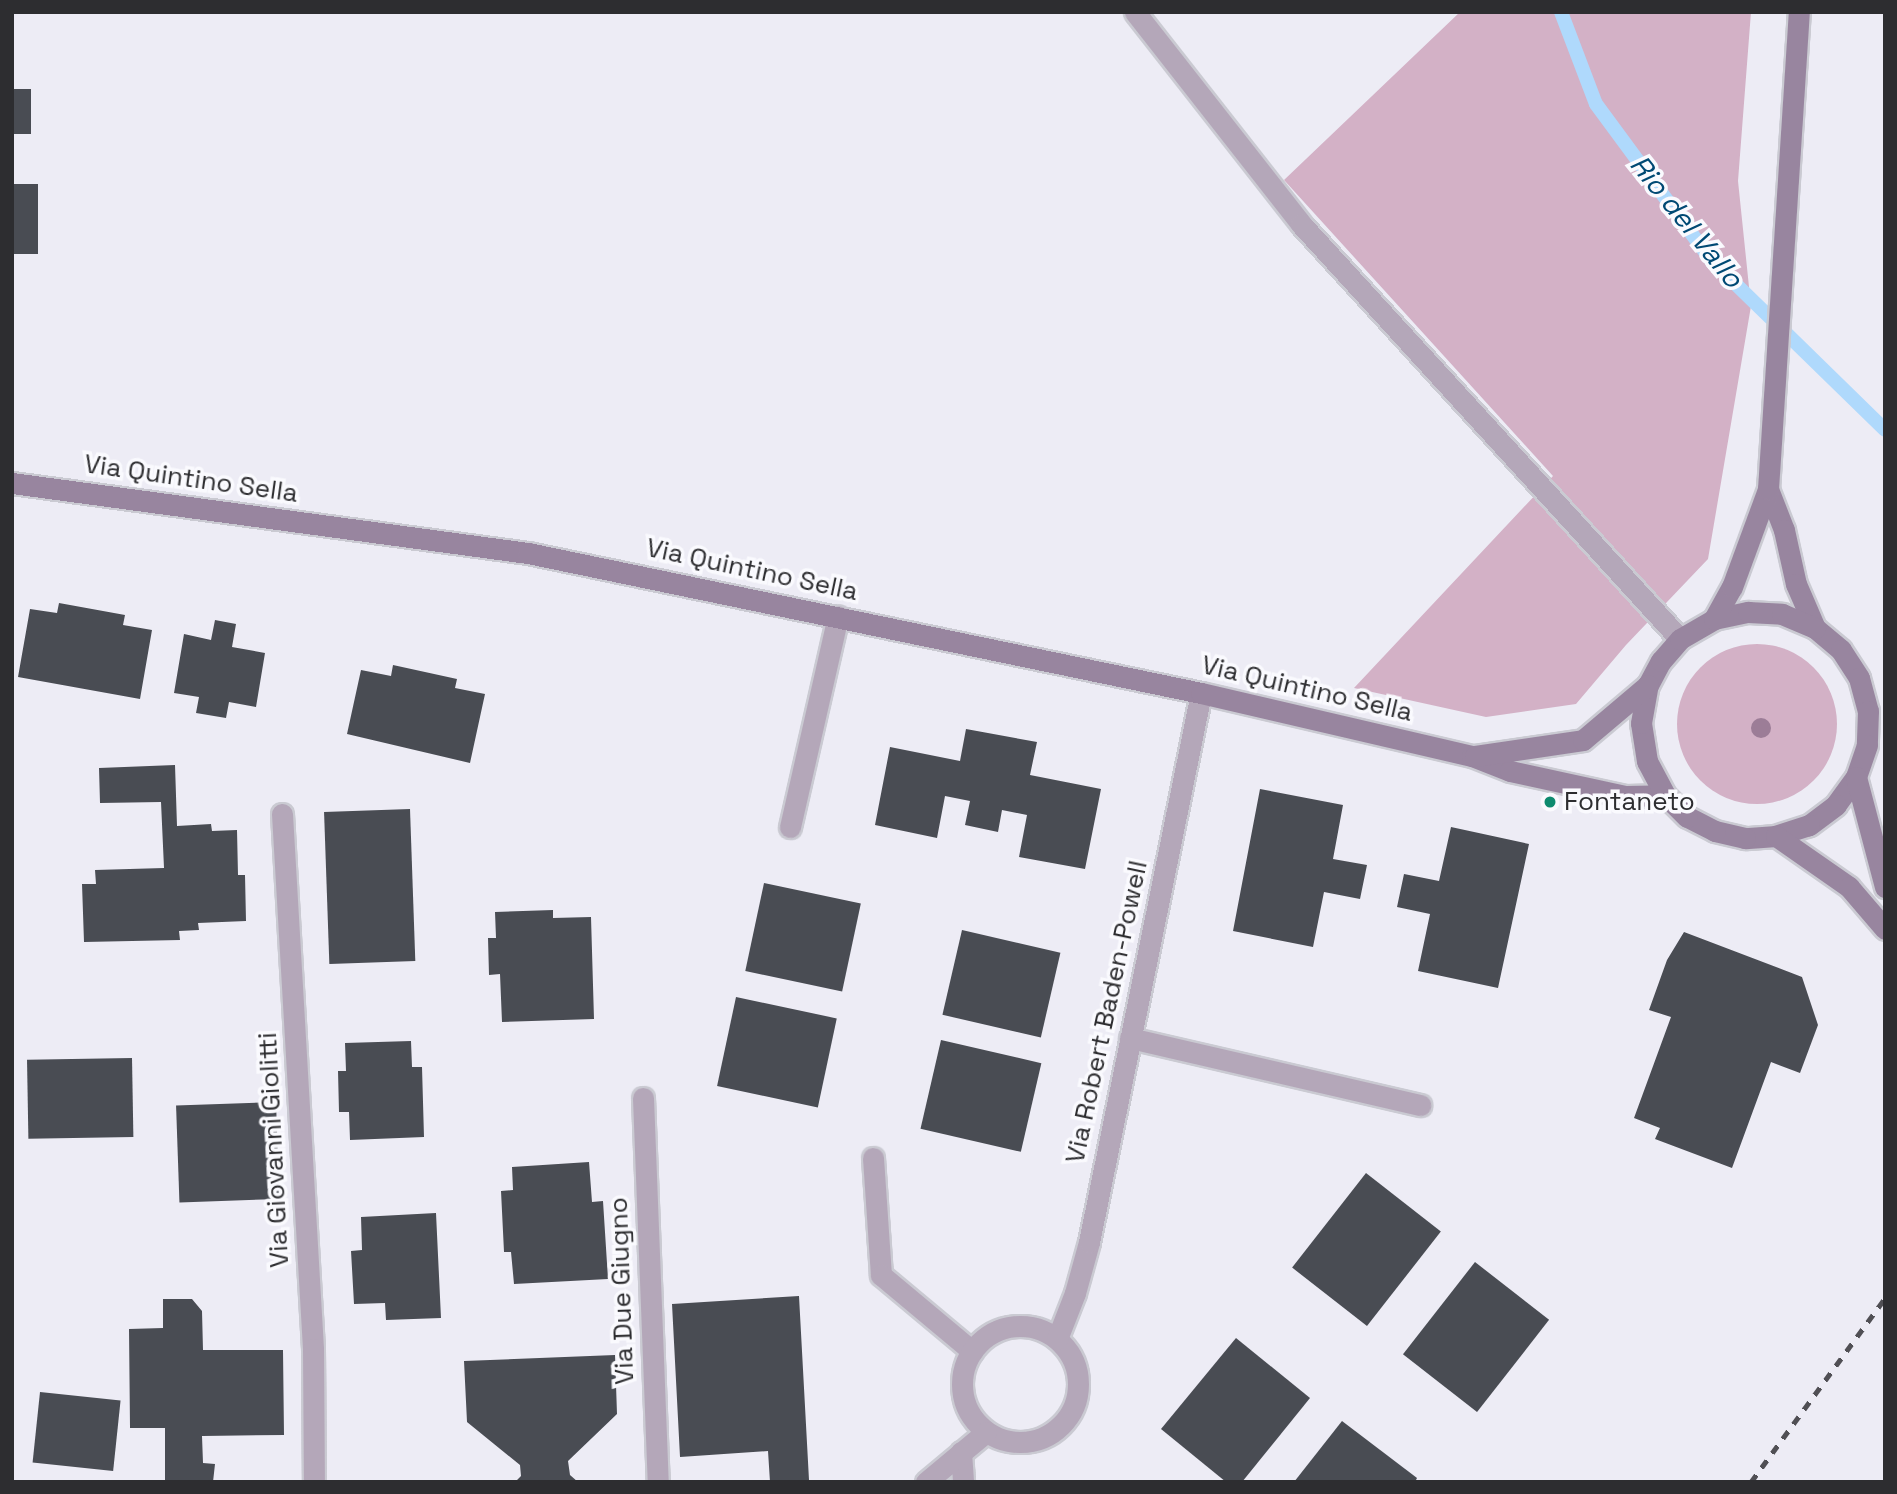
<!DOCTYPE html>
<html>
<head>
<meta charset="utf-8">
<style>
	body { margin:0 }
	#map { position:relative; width:1897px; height:1494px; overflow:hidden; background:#edecf5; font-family:"Space Grotesk",sans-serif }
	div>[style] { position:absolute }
	.green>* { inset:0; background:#d3b1c6 }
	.round { border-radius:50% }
	.stream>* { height:14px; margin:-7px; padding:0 7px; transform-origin:7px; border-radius:7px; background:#afd9fc }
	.building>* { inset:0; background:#494c53; transform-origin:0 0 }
	.roads { filter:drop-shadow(2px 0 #cacad2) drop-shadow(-2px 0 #cacad2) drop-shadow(0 2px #cacad2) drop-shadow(0 -2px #cacad2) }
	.lane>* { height:21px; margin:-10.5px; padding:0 10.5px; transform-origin:10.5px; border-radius:10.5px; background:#b4a7b9 }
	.street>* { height:21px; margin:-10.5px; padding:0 10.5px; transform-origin:10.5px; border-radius:10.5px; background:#b4a7b9 }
	.street>.ring { margin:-10.5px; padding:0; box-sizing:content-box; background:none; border:21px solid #b4a7b9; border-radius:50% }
	.secondary>* { height:21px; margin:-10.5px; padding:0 10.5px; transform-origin:10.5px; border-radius:10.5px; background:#98859f }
	.rail>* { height:5px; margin-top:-2.5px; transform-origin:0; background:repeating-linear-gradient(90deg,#504f54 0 9px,transparent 0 18px) }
	.trees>* { width:20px; height:20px; margin:-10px; border-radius:50%; background:#9c7d97 }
	.dots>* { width:19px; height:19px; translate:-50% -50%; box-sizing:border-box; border:4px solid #fafafe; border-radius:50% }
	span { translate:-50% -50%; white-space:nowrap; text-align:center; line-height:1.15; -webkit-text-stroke:7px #fafafe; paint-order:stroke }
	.street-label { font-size:26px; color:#2d2d30 }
	.poi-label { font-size:26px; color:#2d2d30 }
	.left { translate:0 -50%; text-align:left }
	.water-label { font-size:28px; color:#004974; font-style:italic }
	.frame { position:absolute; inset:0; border:14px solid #2d2d30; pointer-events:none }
</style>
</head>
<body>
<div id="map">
	<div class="green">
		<i style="clip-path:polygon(1460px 12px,1751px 12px,1738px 181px,1751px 306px,1708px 559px,1626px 645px,1576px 704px,1486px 717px,1354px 688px,1553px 476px,1284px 180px)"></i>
		<i class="round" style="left:1677px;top:644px;width:160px;height:160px"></i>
	</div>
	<div class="stream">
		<i style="left:1561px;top:12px;width:98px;rotate:69.2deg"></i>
		<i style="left:1596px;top:104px;width:194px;rotate:53.6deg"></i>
		<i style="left:1711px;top:260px;width:243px;rotate:44.3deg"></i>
	</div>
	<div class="building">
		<i style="left:12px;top:89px;width:19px;height:45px"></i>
		<i style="left:12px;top:184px;width:26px;height:70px"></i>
		<i style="clip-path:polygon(59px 603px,125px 615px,123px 625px,152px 630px,140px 699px,18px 677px,30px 609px,57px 613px)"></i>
		<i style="clip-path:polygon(215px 620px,236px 624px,232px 647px,265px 653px,256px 707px,229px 702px,226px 718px,196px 713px,199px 697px,174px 693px,184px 634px,211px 640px)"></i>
		<i style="clip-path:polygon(393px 665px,457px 679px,455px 688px,485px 694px,470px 763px,347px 734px,361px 670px,391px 676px)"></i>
		<i style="clip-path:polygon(966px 729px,1037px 742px,1030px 775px,1101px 789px,1085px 869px,1019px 857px,1027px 815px,1002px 810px,998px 832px,965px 825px,970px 801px,945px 796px,937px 838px,875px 825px,890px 747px,960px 761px)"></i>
		<i style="clip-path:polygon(175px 765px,177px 826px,211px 824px,212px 831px,237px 830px,238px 875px,245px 875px,246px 921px,198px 923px,199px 930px,179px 931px,180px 940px,84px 942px,82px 884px,96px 884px,95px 870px,164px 868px,161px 802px,100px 803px,99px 768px)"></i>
		<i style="clip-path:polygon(1260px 789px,1343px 805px,1333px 859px,1367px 865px,1360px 899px,1324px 892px,1313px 947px,1233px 931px)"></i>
		<i style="left:410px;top:809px;width:152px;height:86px;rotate:88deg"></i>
		<i style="clip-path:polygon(1451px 827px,1529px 844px,1498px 988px,1418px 971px,1430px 914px,1397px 907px,1404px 874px,1439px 881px)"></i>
		<i style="left:764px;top:883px;width:99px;height:90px;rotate:12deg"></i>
		<i style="clip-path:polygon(553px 910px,553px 918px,591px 917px,594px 1019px,502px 1022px,500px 974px,489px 975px,488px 938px,496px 938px,495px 912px)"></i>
		<i style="left:962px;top:930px;width:101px;height:87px;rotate:13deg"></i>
		<i style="clip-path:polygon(1684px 932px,1802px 977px,1818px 1025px,1800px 1073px,1771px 1062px,1732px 1168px,1655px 1139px,1660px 1128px,1634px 1118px,1671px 1017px,1649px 1010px,1667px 960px)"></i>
		<i style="left:736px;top:997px;width:103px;height:91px;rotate:12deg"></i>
		<i style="left:941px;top:1040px;width:103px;height:91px;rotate:13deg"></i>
		<i style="clip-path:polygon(411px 1041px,412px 1067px,422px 1067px,424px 1137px,350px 1140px,349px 1112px,339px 1112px,338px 1071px,346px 1071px,345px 1043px)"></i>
		<i style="left:132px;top:1058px;width:79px;height:105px;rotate:89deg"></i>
		<i style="left:276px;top:1102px;width:97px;height:100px;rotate:88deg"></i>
		<i style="clip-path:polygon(589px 1162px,592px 1202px,603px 1201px,608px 1279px,514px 1284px,511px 1252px,504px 1252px,501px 1191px,513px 1190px,512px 1167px)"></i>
		<i style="left:1366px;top:1173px;width:95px;height:120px;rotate:38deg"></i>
		<i style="clip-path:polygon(436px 1213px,441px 1318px,386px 1320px,385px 1303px,354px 1304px,351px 1251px,362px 1250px,361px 1217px)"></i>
		<i style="left:1475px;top:1262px;width:94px;height:117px;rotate:38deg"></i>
		<i style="clip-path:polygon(799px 1296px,809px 1480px,770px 1482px,768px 1451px,680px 1457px,672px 1304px)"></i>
		<i style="clip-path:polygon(163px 1299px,192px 1299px,202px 1311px,203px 1350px,283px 1350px,284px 1435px,202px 1436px,203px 1463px,215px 1464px,213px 1482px,165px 1482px,165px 1428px,130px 1428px,129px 1329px,163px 1328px)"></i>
		<i style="clip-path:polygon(1236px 1338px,1310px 1398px,1242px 1482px,1226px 1482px,1161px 1429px)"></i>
		<i style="clip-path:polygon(615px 1355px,617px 1414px,568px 1461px,570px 1475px,578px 1482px,515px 1482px,521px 1476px,520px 1465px,467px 1422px,464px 1361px)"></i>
		<i style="left:40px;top:1392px;width:81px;height:71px;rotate:6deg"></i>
		<i style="clip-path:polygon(1342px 1421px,1417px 1478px,1415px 1482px,1294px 1482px)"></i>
	</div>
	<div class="roads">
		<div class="lane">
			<i style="left:1135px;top:12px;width:269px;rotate:51.9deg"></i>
			<i style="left:1301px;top:224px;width:562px;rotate:47.6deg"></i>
			<i style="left:790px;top:827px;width:216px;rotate:-77.2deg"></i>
			<i style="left:1130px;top:1038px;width:298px;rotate:13deg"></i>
			<i style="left:873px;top:1158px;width:117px;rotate:86.1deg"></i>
			<i style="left:881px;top:1275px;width:119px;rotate:39.9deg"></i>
			<i style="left:961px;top:1452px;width:30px;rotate:86deg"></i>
		</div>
		<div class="street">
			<i style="left:282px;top:814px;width:536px;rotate:86.68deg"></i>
			<i style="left:313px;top:1349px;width:133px;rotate:89.6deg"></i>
			<i style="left:643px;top:1098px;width:384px;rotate:87.8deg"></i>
			<i class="ring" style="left:962px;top:1326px;width:95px;height:95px"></i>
			<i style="left:1057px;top:1339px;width:49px;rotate:-68.6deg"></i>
			<i style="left:1075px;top:1293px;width:53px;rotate:-74.6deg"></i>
			<i style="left:1089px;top:1242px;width:560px;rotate:-78.47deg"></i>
			<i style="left:926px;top:1482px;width:78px;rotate:-39.8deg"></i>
		</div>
		<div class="secondary">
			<i style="left:12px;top:483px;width:521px;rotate:7.73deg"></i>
			<i style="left:528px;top:553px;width:687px;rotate:11.75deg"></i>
			<i style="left:1201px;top:693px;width:278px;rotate:13.1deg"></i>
			<i style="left:1472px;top:756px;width:41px;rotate:21.5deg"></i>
			<i style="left:1510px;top:771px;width:119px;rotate:12.2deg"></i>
			<i style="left:1626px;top:796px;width:39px;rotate:-1deg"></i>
			<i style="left:1768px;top:489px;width:44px;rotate:68.7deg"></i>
			<i style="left:1784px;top:530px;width:55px;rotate:77.5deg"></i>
			<i style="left:1796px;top:584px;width:48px;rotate:66.6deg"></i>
			<i style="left:1815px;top:628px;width:34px;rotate:40deg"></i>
			<i style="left:1841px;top:650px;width:33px;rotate:57deg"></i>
			<i style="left:1859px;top:678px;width:34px;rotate:75deg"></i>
			<i style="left:1868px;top:711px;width:34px;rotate:92deg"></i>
			<i style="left:1867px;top:745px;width:34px;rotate:109deg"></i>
			<i style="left:1856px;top:777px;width:34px;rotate:126deg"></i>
			<i style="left:1836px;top:805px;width:34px;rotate:143deg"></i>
			<i style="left:1809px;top:825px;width:35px;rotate:162deg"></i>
			<i style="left:1776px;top:836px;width:31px;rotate:176deg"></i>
			<i style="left:1745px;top:838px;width:31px;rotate:-167deg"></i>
			<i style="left:1715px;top:831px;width:31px;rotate:-153deg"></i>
			<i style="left:1687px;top:817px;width:31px;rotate:-135deg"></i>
			<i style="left:1665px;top:795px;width:38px;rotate:-118deg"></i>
			<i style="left:1647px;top:761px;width:38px;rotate:-99deg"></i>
			<i style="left:1641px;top:723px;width:39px;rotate:-80deg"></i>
			<i style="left:1648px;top:685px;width:27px;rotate:-62deg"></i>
			<i style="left:1661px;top:661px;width:29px;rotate:-49deg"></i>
			<i style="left:1680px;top:639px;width:39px;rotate:-30deg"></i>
			<i style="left:1714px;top:619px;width:35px;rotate:-12deg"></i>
			<i style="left:1748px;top:612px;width:34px;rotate:3deg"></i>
			<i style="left:1782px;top:614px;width:36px;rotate:23deg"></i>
			<i style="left:1714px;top:619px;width:37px;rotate:-61deg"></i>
			<i style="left:1732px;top:587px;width:104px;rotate:-69.8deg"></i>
			<i style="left:1768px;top:489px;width:478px;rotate:-86.3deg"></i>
			<i style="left:1475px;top:756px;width:109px;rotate:-8.4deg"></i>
			<i style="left:1583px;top:740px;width:85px;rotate:-40.2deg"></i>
			<i style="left:1856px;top:777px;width:114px;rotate:75.2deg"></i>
			<i style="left:1776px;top:836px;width:89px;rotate:34.9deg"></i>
			<i style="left:1849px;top:887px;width:55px;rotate:49.4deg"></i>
		</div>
	</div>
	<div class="rail">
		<i style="left:1751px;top:1482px;width:228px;rotate:-53.9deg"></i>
	</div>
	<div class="trees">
		<i style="left:1761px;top:728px"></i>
	</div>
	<div class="dots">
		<i style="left:1550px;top:802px;background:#0e8b6f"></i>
	</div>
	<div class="street-label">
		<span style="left:191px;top:479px;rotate:8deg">Via Quintino Sella</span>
		<span style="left:752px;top:570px;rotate:12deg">Via Quintino Sella</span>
		<span style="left:1307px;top:689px;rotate:13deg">Via Quintino Sella</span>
		<span style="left:1107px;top:1012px;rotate:-78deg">Via Robert Baden-Powell</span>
		<span style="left:274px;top:1150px;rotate:-93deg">Via Giovanni Giolitti</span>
		<span style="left:622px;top:1291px;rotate:-92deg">Via Due Giugno</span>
	</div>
	<div class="poi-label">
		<span class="left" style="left:1564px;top:802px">Fontaneto</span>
	</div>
	<div class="water-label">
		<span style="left:1687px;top:221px;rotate:51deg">Rio del Vallo</span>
	</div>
	<div class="frame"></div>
</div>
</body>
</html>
